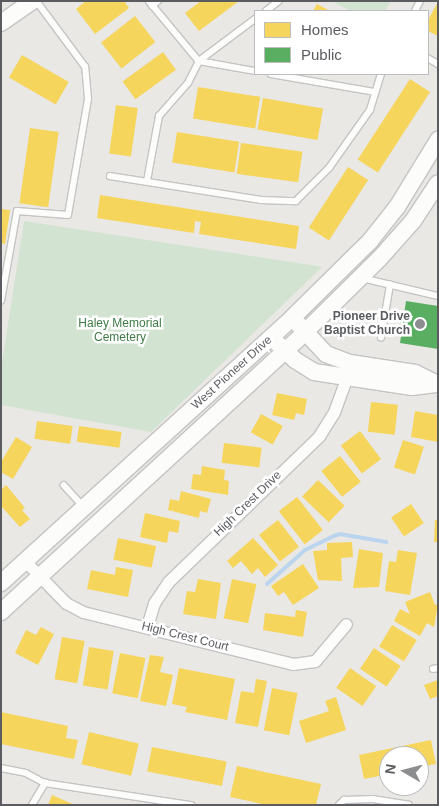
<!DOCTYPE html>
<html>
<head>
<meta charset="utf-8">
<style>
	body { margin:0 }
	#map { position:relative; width:439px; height:806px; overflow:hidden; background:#e9e8e4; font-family:Arial,sans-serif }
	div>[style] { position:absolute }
	.green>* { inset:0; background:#d3e3d2 }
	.homes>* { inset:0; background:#f6d55c; transform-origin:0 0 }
	.public>* { inset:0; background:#5aae61 }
	.stream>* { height:4px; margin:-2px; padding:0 2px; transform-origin:2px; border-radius:2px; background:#bcd5ee }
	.roads { filter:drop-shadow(1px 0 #c5c4c4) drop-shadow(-1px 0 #c5c4c4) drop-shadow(0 1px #c5c4c4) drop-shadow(0 -1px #c5c4c4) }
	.lane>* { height:5.5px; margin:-2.75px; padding:0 2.75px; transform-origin:2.75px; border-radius:2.75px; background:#fcfcfb }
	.street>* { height:11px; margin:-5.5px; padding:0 5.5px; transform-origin:5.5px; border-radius:5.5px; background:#fcfcfb }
	.secondary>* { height:16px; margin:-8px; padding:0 8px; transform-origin:8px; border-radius:8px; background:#fcfcfb }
	.dots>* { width:14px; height:14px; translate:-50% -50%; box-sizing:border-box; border:2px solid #fff; border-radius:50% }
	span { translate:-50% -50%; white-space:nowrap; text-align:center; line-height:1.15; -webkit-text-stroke:5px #fff; paint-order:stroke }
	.poi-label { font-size:12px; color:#5a5c60; font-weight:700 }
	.right { translate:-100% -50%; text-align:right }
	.park-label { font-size:12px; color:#3e7b46 }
	.street-label { font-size:12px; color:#5a5c60 }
	.frame { position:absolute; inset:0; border:2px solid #5a5c60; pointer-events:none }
	.legend { position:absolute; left:254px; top:10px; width:175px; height:65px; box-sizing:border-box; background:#fff; border:1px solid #bdbebf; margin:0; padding:6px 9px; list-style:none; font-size:15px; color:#5a5c60 }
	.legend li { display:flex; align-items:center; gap:10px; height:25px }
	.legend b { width:25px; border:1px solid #bdbebf }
	.north { position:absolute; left:379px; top:746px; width:50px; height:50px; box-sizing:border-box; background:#fff; border:1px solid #bdbebf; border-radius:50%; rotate:278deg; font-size:14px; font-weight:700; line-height:20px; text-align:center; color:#5a5c60 }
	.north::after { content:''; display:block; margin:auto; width:18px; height:22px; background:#8c8d8e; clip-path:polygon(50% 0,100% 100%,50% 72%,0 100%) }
</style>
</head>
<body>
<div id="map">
	<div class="green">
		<i style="clip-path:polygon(332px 1px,391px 1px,385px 11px,350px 11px)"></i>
		<i style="clip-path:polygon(24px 221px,317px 266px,322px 267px,151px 432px,1px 405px,1px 369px)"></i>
	</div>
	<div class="homes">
		<i style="clip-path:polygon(86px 1px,124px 1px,129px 8px,95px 34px,76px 9px)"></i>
		<i style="clip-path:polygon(201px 1px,239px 1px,199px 31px,185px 13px)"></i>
		<i style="clip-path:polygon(438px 2px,438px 36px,428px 31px,428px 20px)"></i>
		<i style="clip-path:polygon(317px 4px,330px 11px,313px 11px)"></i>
		<i style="left:135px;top:16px;width:33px;height:43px;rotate:52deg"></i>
		<i style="left:163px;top:52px;width:22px;height:50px;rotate:54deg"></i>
		<i style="left:22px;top:55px;width:54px;height:26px;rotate:30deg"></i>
		<i style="left:410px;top:79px;width:24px;height:96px;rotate:33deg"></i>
		<i style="left:198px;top:87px;width:63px;height:32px;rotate:9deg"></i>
		<i style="left:263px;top:98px;width:61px;height:32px;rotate:10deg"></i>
		<i style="left:116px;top:105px;width:22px;height:49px;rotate:8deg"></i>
		<i style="left:30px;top:128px;width:29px;height:76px;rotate:8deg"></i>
		<i style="left:177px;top:132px;width:63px;height:31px;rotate:9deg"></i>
		<i style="left:241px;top:143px;width:62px;height:31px;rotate:8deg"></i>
		<i style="left:348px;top:167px;width:24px;height:72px;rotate:33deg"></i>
		<i style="clip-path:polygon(100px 195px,299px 226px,296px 249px,199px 234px,201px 222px,195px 221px,194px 233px,97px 218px)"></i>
		<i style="clip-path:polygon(1px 209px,10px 210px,5px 244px,1px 243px)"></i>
		<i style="clip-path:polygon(277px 393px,307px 399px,304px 415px,296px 413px,294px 420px,272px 415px)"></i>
		<i style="left:371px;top:402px;width:27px;height:30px;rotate:6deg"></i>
		<i style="clip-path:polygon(415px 411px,438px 415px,438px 442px,411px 437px)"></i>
		<i style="left:261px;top:414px;width:25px;height:21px;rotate:29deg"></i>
		<i style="left:37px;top:421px;width:36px;height:18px;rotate:8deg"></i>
		<i style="left:79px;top:426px;width:43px;height:16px;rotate:8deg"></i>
		<i style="left:360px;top:431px;width:35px;height:24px;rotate:53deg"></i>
		<i style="clip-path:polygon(16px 437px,32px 447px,13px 479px,1px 472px,1px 462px)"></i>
		<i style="left:403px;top:440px;width:22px;height:29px;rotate:18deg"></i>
		<i style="left:224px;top:443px;width:38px;height:20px;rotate:7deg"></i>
		<i style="left:340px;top:456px;width:33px;height:24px;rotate:51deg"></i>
		<i style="clip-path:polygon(202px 466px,225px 470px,224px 480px,229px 481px,228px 495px,191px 489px,193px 474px,201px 475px)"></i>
		<i style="left:318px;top:480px;width:37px;height:23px;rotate:44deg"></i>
		<i style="clip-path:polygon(6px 485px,25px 508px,22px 510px,30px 519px,20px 527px,1px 506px,1px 490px)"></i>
		<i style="clip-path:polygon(181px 491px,211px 499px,207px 513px,200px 511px,199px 518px,168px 510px,170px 499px,179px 501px)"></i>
		<i style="left:297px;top:497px;width:42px;height:23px;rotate:52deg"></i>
		<i style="left:411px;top:504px;width:23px;height:24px;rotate:56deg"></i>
		<i style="clip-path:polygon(145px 513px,180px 521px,178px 533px,169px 531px,167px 543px,140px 537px)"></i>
		<i style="left:278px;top:520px;width:34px;height:24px;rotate:52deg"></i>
		<i style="clip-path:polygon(435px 520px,438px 520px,438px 542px,434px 542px)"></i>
		<i style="left:118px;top:538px;width:39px;height:22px;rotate:12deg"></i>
		<i style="clip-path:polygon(253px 538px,278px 565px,265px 577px,258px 568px,252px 574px,241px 561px,233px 568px,227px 561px)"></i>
		<i style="clip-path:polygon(352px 542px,353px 557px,341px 558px,342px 581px,318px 580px,313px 551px,327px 550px,327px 543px)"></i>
		<i style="clip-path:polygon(359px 549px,383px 553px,379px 587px,353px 588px)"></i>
		<i style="clip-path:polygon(398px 550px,417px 553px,410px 595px,385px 591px,389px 561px,396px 562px)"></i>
		<i style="clip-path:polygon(303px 564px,319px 588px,293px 605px,284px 592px,278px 596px,271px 586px)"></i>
		<i style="clip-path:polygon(116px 567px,133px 570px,128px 597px,87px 589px,91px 570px,115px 575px)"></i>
		<i style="clip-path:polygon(198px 579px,221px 583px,216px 619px,183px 614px,187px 591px,195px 592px)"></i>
		<i style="left:232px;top:579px;width:25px;height:40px;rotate:12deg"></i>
		<i style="clip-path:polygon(430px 592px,435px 605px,438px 604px,434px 627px,427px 623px,420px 636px,394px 621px,400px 609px,410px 614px,405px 602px)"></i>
		<i style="clip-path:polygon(296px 610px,307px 612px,303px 637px,263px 630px,265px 613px,295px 617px)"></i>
		<i style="left:392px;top:625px;width:29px;height:25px;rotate:31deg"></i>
		<i style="clip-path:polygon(41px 627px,54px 634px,38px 665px,15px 653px,26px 630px,36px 635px)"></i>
		<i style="left:62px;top:637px;width:23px;height:43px;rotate:10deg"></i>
		<i style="left:89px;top:647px;width:25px;height:39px;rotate:9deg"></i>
		<i style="left:374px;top:648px;width:32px;height:25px;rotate:34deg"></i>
		<i style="left:120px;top:653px;width:26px;height:41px;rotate:11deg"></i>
		<i style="clip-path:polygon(150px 655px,164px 657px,160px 672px,173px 675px,166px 706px,140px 701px)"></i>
		<i style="clip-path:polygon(179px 668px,235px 679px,227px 720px,185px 712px,187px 707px,172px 704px)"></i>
		<i style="left:350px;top:668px;width:32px;height:24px;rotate:35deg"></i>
		<i style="clip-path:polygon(256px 679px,267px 681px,258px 727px,235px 723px,241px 691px,254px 693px)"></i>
		<i style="clip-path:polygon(438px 680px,438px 696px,430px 699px,424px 685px)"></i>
		<i style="left:272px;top:688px;width:26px;height:43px;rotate:11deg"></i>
		<i style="clip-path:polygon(336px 697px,346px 730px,306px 743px,299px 721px,329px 711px,325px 701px)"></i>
		<i style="clip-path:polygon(1px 712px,68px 726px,66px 738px,78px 740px,74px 759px,1px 744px)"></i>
		<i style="left:89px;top:732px;width:51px;height:33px;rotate:13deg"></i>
		<i style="clip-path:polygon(431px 740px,436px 764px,419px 767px,419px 756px,389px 756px,389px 774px,364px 779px,359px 755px)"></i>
		<i style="left:152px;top:747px;width:76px;height:25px;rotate:11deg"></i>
		<i style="clip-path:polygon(237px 766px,321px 784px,316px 805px,267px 805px,230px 797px)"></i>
		<i style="clip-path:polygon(52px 795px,75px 805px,48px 805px)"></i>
	</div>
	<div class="public">
		<i style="clip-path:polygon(406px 301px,438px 306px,438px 349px,400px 343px)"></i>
	</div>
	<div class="stream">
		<i style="left:267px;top:584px;width:51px;rotate:-41.8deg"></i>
		<i style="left:305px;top:550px;width:32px;rotate:-26deg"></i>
		<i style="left:334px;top:536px;width:6px;rotate:-18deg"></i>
		<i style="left:340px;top:534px;width:47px;rotate:9.9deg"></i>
	</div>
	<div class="roads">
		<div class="lane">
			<i style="left:149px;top:1px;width:78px;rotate:50.2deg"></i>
			<i style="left:199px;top:61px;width:57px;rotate:10.1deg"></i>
			<i style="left:152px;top:6px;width:8px;rotate:-40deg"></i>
			<i style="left:266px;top:11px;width:16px;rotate:-38deg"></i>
			<i style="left:415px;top:11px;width:11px;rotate:-63deg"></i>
			<i style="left:428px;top:58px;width:12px;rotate:31deg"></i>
			<i style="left:271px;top:74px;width:106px;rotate:9.8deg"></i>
			<i style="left:110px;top:176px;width:153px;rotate:9deg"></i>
			<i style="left:261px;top:200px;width:35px;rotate:2deg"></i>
			<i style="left:296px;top:201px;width:47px;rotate:-45deg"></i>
			<i style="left:329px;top:168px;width:71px;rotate:-54.7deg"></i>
			<i style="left:370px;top:110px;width:38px;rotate:-73deg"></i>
			<i style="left:147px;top:181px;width:66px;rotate:-79.5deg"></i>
			<i style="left:159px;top:116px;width:44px;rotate:-48.7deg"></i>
			<i style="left:188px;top:83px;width:25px;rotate:-63deg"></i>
			<i style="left:199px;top:61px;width:70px;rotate:-36.9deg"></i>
			<i style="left:362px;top:278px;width:78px;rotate:13.3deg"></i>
			<i style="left:1px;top:301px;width:91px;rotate:-79.9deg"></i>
			<i style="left:17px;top:211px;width:51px;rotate:4.5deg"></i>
			<i style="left:68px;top:215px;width:118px;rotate:-80.2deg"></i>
			<i style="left:88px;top:99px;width:32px;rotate:-95deg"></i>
			<i style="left:85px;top:67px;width:82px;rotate:-126.6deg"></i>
			<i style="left:381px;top:338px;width:54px;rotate:-80.4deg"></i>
			<i style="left:64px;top:485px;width:28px;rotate:48deg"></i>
			<i style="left:433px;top:669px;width:5px;rotate:-11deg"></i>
			<i style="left:1px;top:768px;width:25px;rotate:11deg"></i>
			<i style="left:26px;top:773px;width:21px;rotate:28deg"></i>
			<i style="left:32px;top:805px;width:26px;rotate:-59deg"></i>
			<i style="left:45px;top:783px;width:148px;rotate:8.6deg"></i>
			<i style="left:339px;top:805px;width:7px;rotate:-45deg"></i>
			<i style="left:344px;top:800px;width:29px;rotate:-2deg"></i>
			<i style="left:373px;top:799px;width:36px;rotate:9deg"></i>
		</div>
		<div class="street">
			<i style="left:26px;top:562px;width:57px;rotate:45.7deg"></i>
			<i style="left:66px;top:603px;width:19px;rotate:28deg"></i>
			<i style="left:83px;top:612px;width:216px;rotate:13.9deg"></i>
			<i style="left:293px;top:664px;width:22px;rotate:-8deg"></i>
			<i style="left:315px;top:661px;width:48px;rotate:-50deg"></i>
			<i style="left:147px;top:626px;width:24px;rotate:-73deg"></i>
			<i style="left:154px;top:603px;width:25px;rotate:-56deg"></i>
			<i style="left:168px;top:582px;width:210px;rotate:-44deg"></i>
			<i style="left:319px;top:436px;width:28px;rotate:-58deg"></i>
			<i style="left:334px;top:412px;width:35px;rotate:-70deg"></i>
		</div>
		<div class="secondary">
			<i style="left:1px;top:23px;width:39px;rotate:-35deg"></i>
			<i style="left:298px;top:324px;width:41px;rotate:47deg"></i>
			<i style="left:326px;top:354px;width:26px;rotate:21deg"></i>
			<i style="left:350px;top:363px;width:66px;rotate:8.7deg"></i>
			<i style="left:415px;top:373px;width:25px;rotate:26deg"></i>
			<i style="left:277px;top:343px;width:25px;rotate:43deg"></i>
			<i style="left:295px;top:360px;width:22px;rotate:32deg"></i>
			<i style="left:314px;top:372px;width:99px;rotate:8.7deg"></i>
			<i style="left:412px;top:387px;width:26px;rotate:-7deg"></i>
			<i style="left:1px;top:583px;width:394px;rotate:-42.3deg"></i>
			<i style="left:292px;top:318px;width:110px;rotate:-44.6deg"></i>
			<i style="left:370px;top:241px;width:43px;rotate:-51.5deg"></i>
			<i style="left:397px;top:207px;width:79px;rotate:-58.5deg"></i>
			<i style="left:1px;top:612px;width:413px;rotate:-42.6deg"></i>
			<i style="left:305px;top:332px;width:105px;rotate:-44.6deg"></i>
			<i style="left:380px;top:258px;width:50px;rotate:-48.3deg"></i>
			<i style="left:413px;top:221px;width:45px;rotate:-56.7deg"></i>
		</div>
	</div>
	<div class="dots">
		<i style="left:420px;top:324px;background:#8c8d8e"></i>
	</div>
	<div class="poi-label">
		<span class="right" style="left:410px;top:324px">Pioneer Drive<br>Baptist Church</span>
	</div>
	<div class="park-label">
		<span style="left:120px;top:331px">Haley Memorial<br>Cemetery</span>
	</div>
	<div class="street-label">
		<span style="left:232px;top:373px;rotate:-42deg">West Pioneer Drive</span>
		<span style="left:248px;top:504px;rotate:-44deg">High Crest Drive</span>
		<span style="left:185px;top:637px;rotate:14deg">High Crest Court</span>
	</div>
	<div class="frame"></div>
	<ul class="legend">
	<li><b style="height:14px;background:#f6d55c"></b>Homes</li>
	<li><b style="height:14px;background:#5aae61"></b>Public</li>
	</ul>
	<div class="north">N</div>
</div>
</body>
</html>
